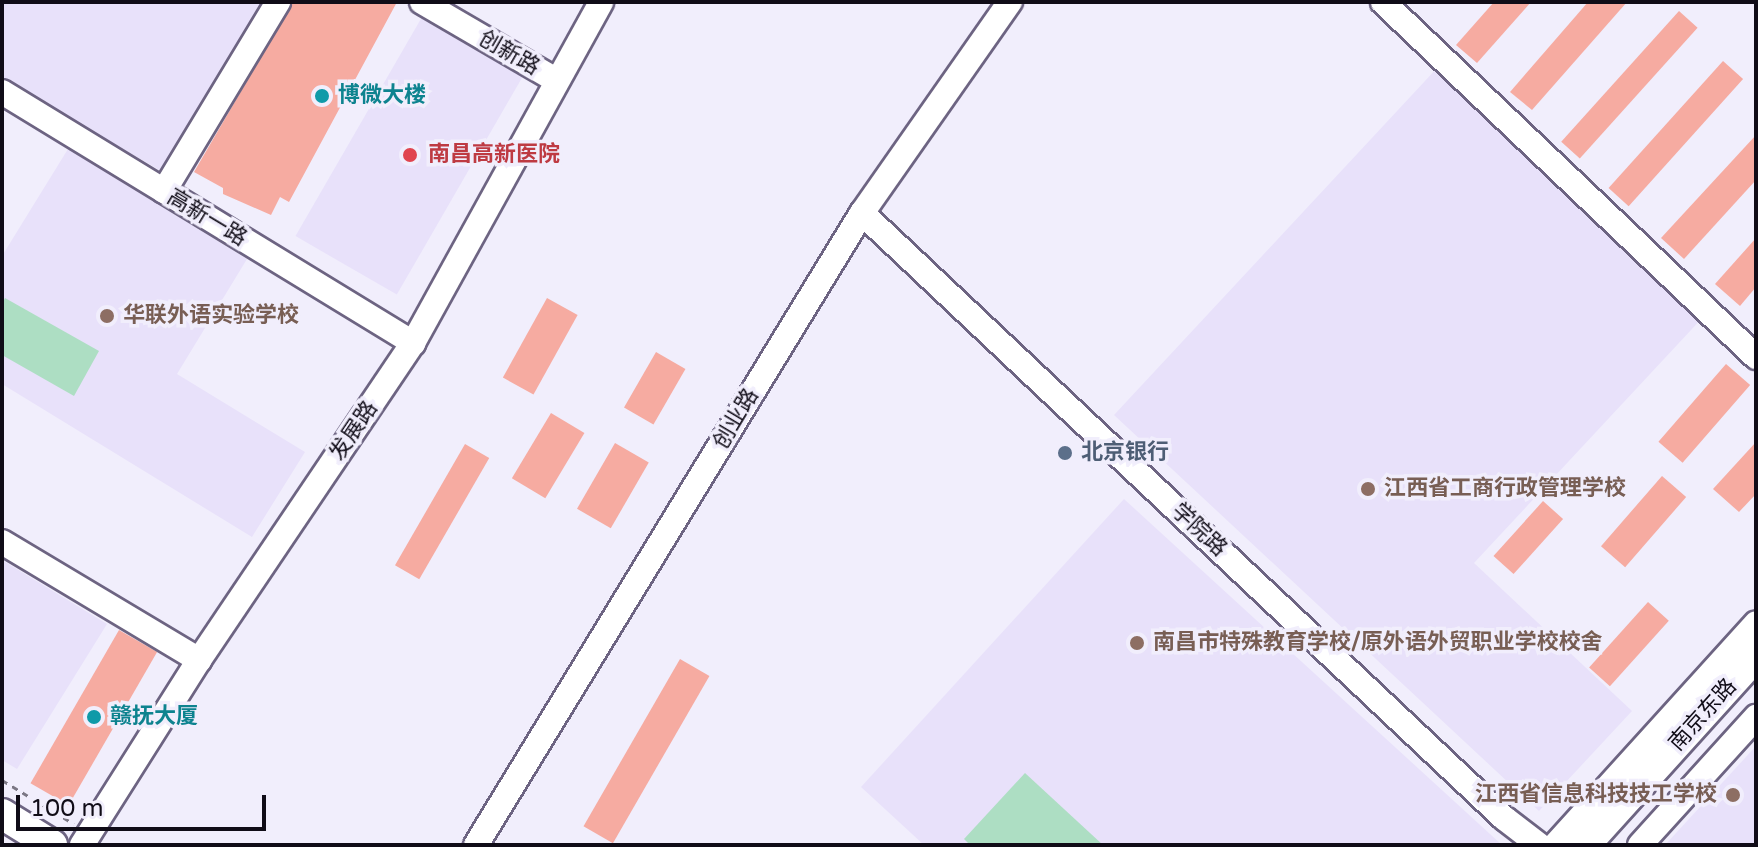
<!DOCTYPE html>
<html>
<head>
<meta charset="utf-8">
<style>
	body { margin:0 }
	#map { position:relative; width:1758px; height:847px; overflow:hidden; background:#f1eefc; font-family:"Varela Round","Noto Sans SC",sans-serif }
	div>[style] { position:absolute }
	.built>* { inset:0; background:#e8e1fa; transform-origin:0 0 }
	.green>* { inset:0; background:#addec3 }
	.building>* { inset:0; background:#f6aba1; transform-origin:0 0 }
	.path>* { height:3px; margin-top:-1.5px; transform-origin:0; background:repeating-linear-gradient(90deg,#7b7784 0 6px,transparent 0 12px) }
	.roads { filter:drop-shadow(2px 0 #6d6482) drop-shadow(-2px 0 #6d6482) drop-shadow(0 2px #6d6482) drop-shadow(0 -2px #6d6482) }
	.minor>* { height:24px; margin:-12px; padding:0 12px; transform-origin:12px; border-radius:12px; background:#fff }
	.major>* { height:30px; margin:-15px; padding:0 15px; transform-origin:15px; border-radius:15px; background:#fff }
	.dots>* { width:22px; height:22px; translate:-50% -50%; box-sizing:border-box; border:4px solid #f1eefc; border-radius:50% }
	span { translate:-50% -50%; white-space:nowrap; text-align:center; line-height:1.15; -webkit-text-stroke:7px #f1eefc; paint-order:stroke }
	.street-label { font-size:22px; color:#100c17 }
	.culture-label { font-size:22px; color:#0d838f; font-weight:700 }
	.left { translate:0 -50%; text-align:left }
	.health-label { font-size:22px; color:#be3a42; font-weight:700 }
	.education-label { font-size:22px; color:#785e54; font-weight:700 }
	.right { translate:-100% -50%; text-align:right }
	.service-label { font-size:22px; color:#4e5e75; font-weight:700 }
	.frame { position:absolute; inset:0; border:4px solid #100c17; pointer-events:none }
	.scale { position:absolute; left:16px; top:795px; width:250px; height:36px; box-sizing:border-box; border:4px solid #100c17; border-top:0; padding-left:10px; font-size:24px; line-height:28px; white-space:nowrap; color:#100c17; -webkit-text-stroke:6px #f1eefc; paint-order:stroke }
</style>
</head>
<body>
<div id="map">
	<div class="built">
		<i style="clip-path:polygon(2px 2px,265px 2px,163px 172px,2px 79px)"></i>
		<i style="left:422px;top:17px;width:117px;height:253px;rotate:30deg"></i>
		<i style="clip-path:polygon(1438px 67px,1705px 315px,1474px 563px,1632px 711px,1539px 811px,1114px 415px)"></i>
		<i style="clip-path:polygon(68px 149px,247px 259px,177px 374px,305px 452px,252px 537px,2px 384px,2px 256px)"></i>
		<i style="clip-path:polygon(1124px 499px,1502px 845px,924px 845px,861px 787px)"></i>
		<i style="clip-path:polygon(2px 560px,107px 624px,17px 769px,2px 760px)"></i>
		<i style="clip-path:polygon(1756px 746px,1756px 845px,1665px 845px)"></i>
	</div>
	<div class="green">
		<i style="clip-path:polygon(5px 298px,99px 351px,74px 396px,2px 355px,2px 304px)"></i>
		<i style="clip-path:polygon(1025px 773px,1103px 845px,970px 845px,964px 839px)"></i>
	</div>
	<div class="building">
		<i style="clip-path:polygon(293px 2px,397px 2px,289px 202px,280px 197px,271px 215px,223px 194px,223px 188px,194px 172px)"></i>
		<i style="clip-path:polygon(1494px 2px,1531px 2px,1477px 63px,1456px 45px)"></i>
		<i style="clip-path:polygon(1588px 2px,1627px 2px,1532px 110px,1510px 92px)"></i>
		<i style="left:1679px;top:11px;width:25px;height:176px;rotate:42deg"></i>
		<i style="left:1723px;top:61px;width:27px;height:171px;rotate:42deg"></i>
		<i style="clip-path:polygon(1756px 135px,1756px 180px,1684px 259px,1661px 238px)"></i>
		<i style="clip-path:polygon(1756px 238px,1756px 287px,1740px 306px,1715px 284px)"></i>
		<i style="left:547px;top:298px;width:35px;height:91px;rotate:29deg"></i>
		<i style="left:656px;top:352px;width:34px;height:64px;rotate:30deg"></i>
		<i style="left:1726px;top:364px;width:32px;height:103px;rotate:41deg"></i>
		<i style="left:551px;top:413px;width:39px;height:76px;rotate:31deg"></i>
		<i style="clip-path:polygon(1756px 442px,1756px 494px,1739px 512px,1713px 489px)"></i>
		<i style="left:615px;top:443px;width:39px;height:76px;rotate:30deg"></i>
		<i style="left:465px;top:444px;width:28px;height:140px;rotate:30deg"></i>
		<i style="left:1662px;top:476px;width:32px;height:93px;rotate:41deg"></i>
		<i style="left:1543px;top:501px;width:27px;height:74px;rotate:42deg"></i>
		<i style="left:1648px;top:602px;width:28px;height:88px;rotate:42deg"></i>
		<i style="left:119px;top:630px;width:44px;height:177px;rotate:30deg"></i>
		<i style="left:680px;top:659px;width:34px;height:193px;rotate:30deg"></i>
	</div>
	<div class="path">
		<i style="left:2px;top:780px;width:84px;rotate:31.4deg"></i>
	</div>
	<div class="roads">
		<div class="minor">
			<i style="left:422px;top:2px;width:155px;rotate:30.2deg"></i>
			<i style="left:1383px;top:2px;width:515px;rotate:43.58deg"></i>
			<i style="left:2px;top:92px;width:482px;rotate:31.4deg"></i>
			<i style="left:164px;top:191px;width:221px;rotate:-58.9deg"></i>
			<i style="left:862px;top:213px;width:882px;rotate:43.3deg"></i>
			<i style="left:1504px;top:818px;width:44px;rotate:37.6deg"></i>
			<i style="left:2px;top:542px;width:230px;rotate:30.9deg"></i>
			<i style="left:82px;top:845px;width:219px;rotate:-57.7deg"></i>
			<i style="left:199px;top:660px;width:382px;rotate:-56deg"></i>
			<i style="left:413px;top:343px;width:389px;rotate:-61.1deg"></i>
			<i style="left:476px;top:845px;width:741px;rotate:-58.59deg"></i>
			<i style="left:862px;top:213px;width:258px;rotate:-55deg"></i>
			<i style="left:1555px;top:845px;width:299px;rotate:-47.8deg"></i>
			<i style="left:1640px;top:845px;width:173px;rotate:-47.8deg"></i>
		</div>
		<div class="major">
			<i style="left:2px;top:814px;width:59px;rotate:31.8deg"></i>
			<i style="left:1585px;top:845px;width:255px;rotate:-47.9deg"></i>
		</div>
	</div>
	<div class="dots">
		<i style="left:322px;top:96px;background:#0f9aa8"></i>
		<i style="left:410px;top:155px;background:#e0444e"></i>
		<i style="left:107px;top:316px;background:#8d6e63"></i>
		<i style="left:1065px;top:453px;background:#5c6f8a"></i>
		<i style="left:1368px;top:489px;background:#8d6e63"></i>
		<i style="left:1137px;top:643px;background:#8d6e63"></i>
		<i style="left:94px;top:717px;background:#0f9aa8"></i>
		<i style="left:1733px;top:795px;background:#8d6e63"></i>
	</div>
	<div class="street-label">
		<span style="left:509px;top:53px;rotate:30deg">创新路</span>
		<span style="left:207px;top:218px;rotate:31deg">高新一路</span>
		<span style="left:736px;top:419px;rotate:-59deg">创业路</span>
		<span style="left:354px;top:431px;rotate:-56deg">发展路</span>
		<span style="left:1199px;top:530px;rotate:43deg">学院路</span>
		<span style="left:1703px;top:715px;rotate:-48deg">南京东路</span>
	</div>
	<div class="culture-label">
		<span class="left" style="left:338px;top:96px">博微大楼</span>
		<span class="left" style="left:110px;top:717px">赣抚大厦</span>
	</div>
	<div class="health-label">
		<span class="left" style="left:428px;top:155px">南昌高新医院</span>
	</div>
	<div class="education-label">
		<span class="left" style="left:123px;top:316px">华联外语实验学校</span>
		<span class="left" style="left:1384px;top:489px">江西省工商行政管理学校</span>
		<span class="left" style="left:1153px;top:643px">南昌市特殊教育学校/原外语外贸职业学校校舍</span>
		<span class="right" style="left:1717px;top:795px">江西省信息科技技工学校</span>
	</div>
	<div class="service-label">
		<span class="left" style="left:1081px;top:453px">北京银行</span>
	</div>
	<div class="frame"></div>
	<div class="scale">100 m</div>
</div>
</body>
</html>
